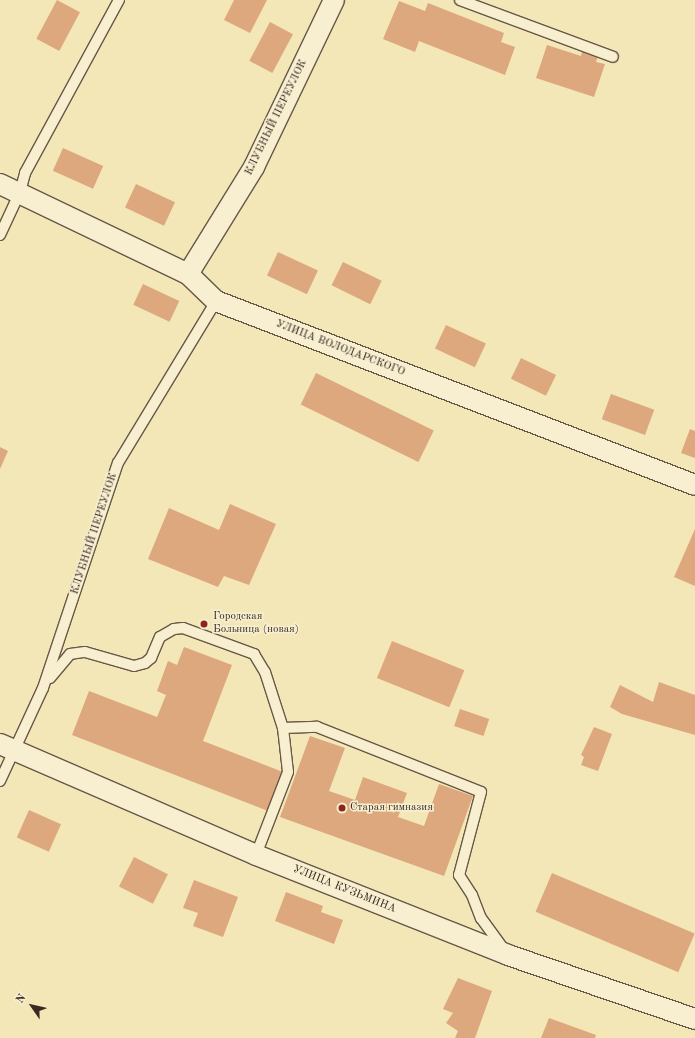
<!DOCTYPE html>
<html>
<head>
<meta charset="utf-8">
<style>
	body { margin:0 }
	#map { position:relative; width:695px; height:1038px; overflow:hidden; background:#f3e6b7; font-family:"Old Standard TT",serif }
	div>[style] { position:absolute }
	.building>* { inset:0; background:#dea87e; transform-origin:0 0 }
	.roads { filter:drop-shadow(1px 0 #675848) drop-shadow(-1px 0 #675848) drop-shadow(0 1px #675848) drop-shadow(0 -1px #675848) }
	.service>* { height:10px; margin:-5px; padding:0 5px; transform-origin:5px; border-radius:5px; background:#f7efd0 }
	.minor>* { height:20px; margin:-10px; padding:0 10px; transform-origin:10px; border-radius:10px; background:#f7efd0 }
	.dots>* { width:11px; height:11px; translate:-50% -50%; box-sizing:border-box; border:2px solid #f7efd0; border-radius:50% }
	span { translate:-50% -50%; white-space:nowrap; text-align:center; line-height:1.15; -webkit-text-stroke:3px #f7efd0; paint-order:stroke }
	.street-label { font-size:11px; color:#382923 }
	.poi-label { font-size:11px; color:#382923 }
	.left { translate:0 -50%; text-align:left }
	.north { position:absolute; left:12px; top:986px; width:40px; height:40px; -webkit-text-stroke:3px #f7efd0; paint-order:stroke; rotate:304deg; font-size:11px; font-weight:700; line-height:16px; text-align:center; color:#382923 }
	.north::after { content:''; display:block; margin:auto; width:14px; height:18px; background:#382923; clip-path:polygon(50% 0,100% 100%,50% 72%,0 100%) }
</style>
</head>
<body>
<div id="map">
	<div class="building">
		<i style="left:57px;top:0;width:26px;height:44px;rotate:28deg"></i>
		<i style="clip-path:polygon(234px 0,267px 0,250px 33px,224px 20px)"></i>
		<i style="clip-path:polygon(399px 1px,425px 11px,428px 3px,504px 33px,501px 42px,515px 47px,505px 75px,419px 41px,415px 52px,383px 39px)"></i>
		<i style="left:270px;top:22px;width:26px;height:44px;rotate:28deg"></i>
		<i style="clip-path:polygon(547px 45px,581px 56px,582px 51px,598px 56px,596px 62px,605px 64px,594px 97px,536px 78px)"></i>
		<i style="left:63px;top:148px;width:44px;height:25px;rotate:24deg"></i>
		<i style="left:136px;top:184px;width:43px;height:26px;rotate:25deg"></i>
		<i style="left:278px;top:252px;width:44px;height:26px;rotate:25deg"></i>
		<i style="left:343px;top:262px;width:43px;height:26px;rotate:26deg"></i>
		<i style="left:143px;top:284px;width:40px;height:23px;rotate:25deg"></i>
		<i style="left:446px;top:325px;width:44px;height:26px;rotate:25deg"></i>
		<i style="left:521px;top:358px;width:39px;height:23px;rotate:26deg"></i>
		<i style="left:316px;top:373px;width:131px;height:35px;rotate:26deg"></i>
		<i style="left:611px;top:394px;width:46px;height:27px;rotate:20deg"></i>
		<i style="clip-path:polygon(690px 429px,695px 431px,695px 458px,681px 453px)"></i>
		<i style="clip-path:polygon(0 447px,8px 451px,0 469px)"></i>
		<i style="clip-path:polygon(230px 504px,276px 524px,249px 585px,224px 576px,218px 587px,148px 559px,169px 508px,219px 530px)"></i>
		<i style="clip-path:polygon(695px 529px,695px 586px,674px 577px)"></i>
		<i style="left:392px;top:641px;width:78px;height:40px;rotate:22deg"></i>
		<i style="clip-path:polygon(184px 647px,232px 665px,203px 741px,283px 772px,268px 811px,72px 735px,89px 691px,157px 717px,166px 695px,157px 691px,168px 661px,177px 665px)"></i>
		<i style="clip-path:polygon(659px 682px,695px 695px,695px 735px,622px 714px,610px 707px,620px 685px,653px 702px)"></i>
		<i style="left:460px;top:709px;width:31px;height:18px;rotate:19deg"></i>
		<i style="clip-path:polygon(594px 727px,612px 734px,598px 771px,581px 765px,584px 757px,581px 755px)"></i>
		<i style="clip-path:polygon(310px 736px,345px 748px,329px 791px,355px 800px,363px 777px,407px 793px,398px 817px,424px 826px,439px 784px,473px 796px,444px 876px,280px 817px)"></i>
		<i style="left:29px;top:810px;width:35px;height:30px;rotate:24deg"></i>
		<i style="left:134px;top:857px;width:38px;height:33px;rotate:27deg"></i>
		<i style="left:552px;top:873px;width:155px;height:42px;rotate:23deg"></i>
		<i style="clip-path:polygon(194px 880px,238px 897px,223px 937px,193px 926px,198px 913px,183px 908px)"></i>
		<i style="clip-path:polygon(286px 892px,323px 906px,321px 912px,343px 920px,334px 944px,275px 921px)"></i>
		<i style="clip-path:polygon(458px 978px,492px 991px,475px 1038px,455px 1038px,458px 1031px,446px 1023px,453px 1013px,443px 1009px)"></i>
		<i style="clip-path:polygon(549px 1018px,596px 1035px,595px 1038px,541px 1038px)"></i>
	</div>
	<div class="roads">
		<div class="service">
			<i style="left:460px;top:0;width:163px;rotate:20.4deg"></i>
			<i style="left:0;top:235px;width:47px;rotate:-65.1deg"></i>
			<i style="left:20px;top:192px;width:20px;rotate:-75deg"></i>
			<i style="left:25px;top:173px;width:197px;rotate:-61.5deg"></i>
			<i style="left:50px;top:678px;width:31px;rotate:-50deg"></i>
			<i style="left:70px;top:654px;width:15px;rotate:-8deg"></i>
			<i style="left:85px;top:652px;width:51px;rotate:15.9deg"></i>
			<i style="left:134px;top:666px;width:11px;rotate:-15deg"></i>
			<i style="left:145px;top:663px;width:8px;rotate:-40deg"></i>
			<i style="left:151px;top:658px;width:23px;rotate:-67deg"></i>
			<i style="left:160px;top:637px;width:16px;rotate:-30deg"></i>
			<i style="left:174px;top:629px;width:9px;rotate:-6deg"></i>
			<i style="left:183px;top:628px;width:76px;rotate:20.1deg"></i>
			<i style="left:254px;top:654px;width:21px;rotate:59deg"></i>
			<i style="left:265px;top:672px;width:59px;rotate:72.2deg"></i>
			<i style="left:283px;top:728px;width:44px;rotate:83.5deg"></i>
			<i style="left:288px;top:772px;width:89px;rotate:111.1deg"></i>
			<i style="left:283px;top:728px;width:34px;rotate:-2deg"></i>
			<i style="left:317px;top:727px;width:176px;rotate:21.6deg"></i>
			<i style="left:481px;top:792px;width:86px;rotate:104.8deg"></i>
			<i style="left:459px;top:875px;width:24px;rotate:57deg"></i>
			<i style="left:472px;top:895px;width:25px;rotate:69deg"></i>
			<i style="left:481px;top:918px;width:39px;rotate:54deg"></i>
			<i style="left:0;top:781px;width:102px;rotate:-65.2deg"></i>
			<i style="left:43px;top:688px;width:237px;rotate:-71.6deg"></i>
			<i style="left:118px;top:463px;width:189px;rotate:-58.8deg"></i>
		</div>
		<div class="minor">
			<i style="left:0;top:184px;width:208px;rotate:25.6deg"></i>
			<i style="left:188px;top:274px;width:39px;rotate:44deg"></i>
			<i style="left:216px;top:301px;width:513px;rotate:21.01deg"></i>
			<i style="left:188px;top:274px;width:126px;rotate:-58.3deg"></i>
			<i style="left:254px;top:167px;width:185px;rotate:-64.4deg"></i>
			<i style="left:0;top:744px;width:279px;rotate:23.4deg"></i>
			<i style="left:256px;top:855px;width:271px;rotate:21.6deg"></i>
			<i style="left:508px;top:955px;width:198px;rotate:18.9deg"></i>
		</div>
	</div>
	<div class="dots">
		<i style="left:204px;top:624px;background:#8f2418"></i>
		<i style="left:342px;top:808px;background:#8f2418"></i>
	</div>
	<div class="street-label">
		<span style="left:277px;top:118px;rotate:-64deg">КЛУБНЫЙ ПЕРЕУЛОК</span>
		<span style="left:340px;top:349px;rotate:21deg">УЛИЦА ВОЛОДАРСКОГО</span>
		<span style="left:95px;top:534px;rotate:-72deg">КЛУБНЫЙ ПЕРЕУЛОК</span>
		<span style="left:344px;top:890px;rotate:22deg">УЛИЦА КУЗЬМИНА</span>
	</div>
	<div class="poi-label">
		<span class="left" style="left:213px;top:624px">Городская<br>Больница (новая)</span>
		<span class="left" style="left:350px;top:808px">Старая гимназия</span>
	</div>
	<div class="north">N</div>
</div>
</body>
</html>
